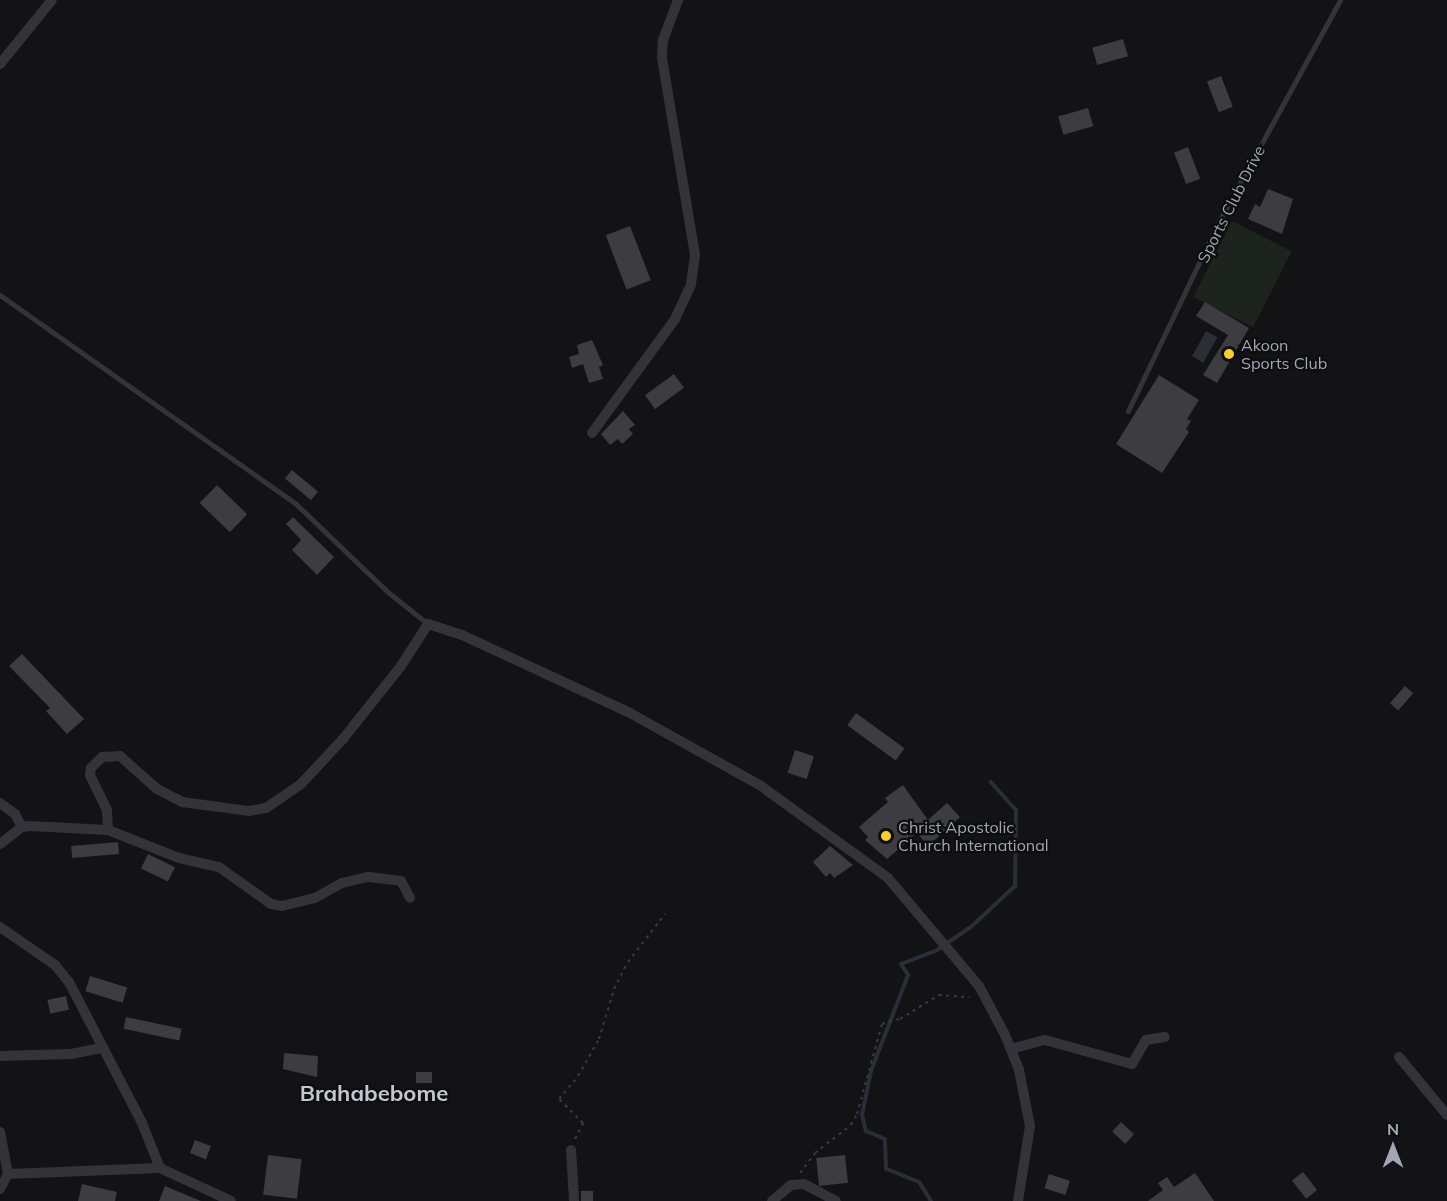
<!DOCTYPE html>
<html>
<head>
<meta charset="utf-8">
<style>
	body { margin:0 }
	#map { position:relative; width:1447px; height:1201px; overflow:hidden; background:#131214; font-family:Mulish,sans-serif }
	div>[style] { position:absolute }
	.green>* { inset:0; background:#1d241e; transform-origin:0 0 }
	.water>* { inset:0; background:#282f38; transform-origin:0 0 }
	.stream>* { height:4px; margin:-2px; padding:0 2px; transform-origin:2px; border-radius:2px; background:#282f38 }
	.building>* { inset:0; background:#3c3c41; transform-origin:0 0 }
	.path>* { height:2px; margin-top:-1px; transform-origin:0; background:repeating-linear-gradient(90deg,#393a40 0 3px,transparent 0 7.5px) }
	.service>* { height:5px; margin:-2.5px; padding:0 2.5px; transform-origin:2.5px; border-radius:2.5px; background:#333339 }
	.minor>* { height:10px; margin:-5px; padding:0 5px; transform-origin:5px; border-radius:5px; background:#333339 }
	.dots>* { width:16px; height:16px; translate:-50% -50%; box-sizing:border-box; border:3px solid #0e0d0f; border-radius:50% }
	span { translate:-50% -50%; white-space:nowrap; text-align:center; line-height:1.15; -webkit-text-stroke:4.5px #0e0d0f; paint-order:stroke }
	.street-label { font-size:16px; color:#a3a6b5 }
	.poi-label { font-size:16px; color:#a3a6b5 }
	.left { translate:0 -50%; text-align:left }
	.district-label { font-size:22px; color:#c4c6d1; font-weight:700 }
	.north { position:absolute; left:1363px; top:1117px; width:60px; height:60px; -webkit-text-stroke:4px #0e0d0f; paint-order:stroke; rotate:0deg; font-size:16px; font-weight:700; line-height:24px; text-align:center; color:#a3a6b5 }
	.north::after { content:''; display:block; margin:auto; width:21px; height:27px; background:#a3a6b5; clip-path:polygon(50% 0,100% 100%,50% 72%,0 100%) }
</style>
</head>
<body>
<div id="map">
	<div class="green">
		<i style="left:1232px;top:221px;width:67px;height:85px;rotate:27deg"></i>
	</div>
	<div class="water">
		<i style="left:1206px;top:331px;width:13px;height:29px;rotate:29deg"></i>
	</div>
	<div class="stream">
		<i style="left:931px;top:1201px;width:22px;rotate:-122deg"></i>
		<i style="left:919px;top:1182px;width:35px;rotate:-158deg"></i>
		<i style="left:886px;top:1169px;width:30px;rotate:-92deg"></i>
		<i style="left:885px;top:1139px;width:21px;rotate:-157deg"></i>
		<i style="left:866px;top:1131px;width:16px;rotate:-104deg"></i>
		<i style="left:862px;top:1115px;width:45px;rotate:-78.4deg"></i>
		<i style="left:871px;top:1071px;width:103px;rotate:-68.9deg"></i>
		<i style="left:908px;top:975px;width:13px;rotate:-122deg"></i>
		<i style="left:901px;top:964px;width:39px;rotate:-21deg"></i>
		<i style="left:937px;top:950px;width:42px;rotate:-34.4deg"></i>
		<i style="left:972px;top:926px;width:59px;rotate:-42.9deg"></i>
		<i style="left:1015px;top:886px;width:76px;rotate:-89.2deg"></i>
		<i style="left:1016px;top:810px;width:38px;rotate:-132deg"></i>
	</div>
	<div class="building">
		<i style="left:1123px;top:39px;width:18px;height:32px;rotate:74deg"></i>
		<i style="left:1221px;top:76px;width:33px;height:15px;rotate:69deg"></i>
		<i style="left:1088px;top:108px;width:19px;height:31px;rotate:74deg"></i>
		<i style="left:1188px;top:147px;width:34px;height:15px;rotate:69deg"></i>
		<i style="clip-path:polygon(1268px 189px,1293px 199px,1282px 234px,1248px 219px,1255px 204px,1260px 207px)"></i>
		<i style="left:630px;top:226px;width:58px;height:26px;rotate:69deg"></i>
		<i style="clip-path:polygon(1205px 302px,1249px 328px,1217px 383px,1203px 375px,1228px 335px,1196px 316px)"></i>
		<i style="clip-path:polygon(592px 340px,603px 365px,599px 367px,603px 379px,589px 383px,583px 364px,572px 368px,569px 357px,579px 354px,577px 345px)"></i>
		<i style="left:674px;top:374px;width:17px;height:36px;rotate:54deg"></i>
		<i style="clip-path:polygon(1159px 375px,1199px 400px,1187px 419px,1191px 421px,1186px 429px,1189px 432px,1162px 473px,1116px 444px)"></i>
		<i style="clip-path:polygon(623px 411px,635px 425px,629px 429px,633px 434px,622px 444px,618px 439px,610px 445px,601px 434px)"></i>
		<i style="left:292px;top:470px;width:34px;height:11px;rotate:40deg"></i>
		<i style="left:217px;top:485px;width:42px;height:25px;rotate:44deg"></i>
		<i style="clip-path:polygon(293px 517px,334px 557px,317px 575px,292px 550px,301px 540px,286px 524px)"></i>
		<i style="clip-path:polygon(22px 654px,84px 719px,67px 734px,46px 711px,50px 708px,9px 666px)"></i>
		<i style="left:1405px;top:686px;width:11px;height:23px;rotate:41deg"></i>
		<i style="left:856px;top:713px;width:60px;height:15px;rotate:36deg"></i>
		<i style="left:795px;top:750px;width:20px;height:24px;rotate:18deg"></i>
		<i style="clip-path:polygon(903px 785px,928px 820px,947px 803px,960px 817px,928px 846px,917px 833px,887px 859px,865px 840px,868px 837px,859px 827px,888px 802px,885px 798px)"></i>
		<i style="left:118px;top:842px;width:12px;height:47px;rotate:85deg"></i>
		<i style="clip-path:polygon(830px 846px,853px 865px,834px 878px,830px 873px,826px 877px,813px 862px)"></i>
		<i style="left:148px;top:854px;width:30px;height:16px;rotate:26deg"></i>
		<i style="left:90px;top:976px;width:39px;height:16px;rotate:17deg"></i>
		<i style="left:66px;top:996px;width:14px;height:19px;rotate:78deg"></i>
		<i style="left:126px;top:1017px;width:57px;height:12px;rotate:12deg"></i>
		<i style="clip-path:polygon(284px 1053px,318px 1056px,317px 1077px,283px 1069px)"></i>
		<i style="left:416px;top:1072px;width:16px;height:11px"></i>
		<i style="left:1121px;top:1122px;width:18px;height:13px;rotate:43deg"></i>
		<i style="left:195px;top:1140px;width:17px;height:14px;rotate:21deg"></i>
		<i style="left:268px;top:1155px;width:34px;height:40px;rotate:7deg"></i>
		<i style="left:845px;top:1155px;width:28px;height:29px;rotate:84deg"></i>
		<i style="left:1303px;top:1172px;width:23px;height:14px;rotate:52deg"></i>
		<i style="clip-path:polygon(1195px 1173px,1214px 1201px,1148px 1201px,1163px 1190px,1158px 1183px,1167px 1177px,1174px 1187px)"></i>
		<i style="left:1049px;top:1174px;width:22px;height:15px;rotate:18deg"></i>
		<i style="clip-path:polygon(82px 1184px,117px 1192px,115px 1201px,78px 1201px)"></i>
		<i style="clip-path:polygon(165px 1186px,201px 1201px,159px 1201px)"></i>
		<i style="left:581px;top:1191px;width:12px;height:10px"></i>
	</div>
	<div class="path">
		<i style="left:575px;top:1139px;width:18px;rotate:-63deg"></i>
		<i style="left:583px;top:1123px;width:34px;rotate:-135deg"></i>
		<i style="left:559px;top:1099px;width:30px;rotate:-50deg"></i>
		<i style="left:578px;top:1076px;width:43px;rotate:-60.4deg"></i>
		<i style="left:599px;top:1039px;width:52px;rotate:-73.3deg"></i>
		<i style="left:614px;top:989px;width:30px;rotate:-63deg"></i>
		<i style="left:628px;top:962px;width:61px;rotate:-52.4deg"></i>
		<i style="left:800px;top:1173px;width:25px;rotate:-53deg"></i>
		<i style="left:815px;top:1153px;width:46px;rotate:-37.9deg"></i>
		<i style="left:851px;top:1125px;width:13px;rotate:-61deg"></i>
		<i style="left:857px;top:1114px;width:93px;rotate:-74.5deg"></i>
		<i style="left:882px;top:1024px;width:19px;rotate:-16deg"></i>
		<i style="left:900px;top:1019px;width:46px;rotate:-31.6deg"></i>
		<i style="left:939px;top:995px;width:31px;rotate:4deg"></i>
	</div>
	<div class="service">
		<i style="left:0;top:295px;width:361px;rotate:35.2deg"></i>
		<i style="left:295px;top:503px;width:130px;rotate:43.8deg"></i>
		<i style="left:389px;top:593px;width:50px;rotate:38.5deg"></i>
		<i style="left:1128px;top:411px;width:208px;rotate:-64.4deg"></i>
		<i style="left:1218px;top:223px;width:254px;rotate:-61.3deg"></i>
	</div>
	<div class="minor">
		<i style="left:0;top:64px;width:82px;rotate:-50.9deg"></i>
		<i style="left:592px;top:433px;width:141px;rotate:-53.9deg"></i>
		<i style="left:675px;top:319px;width:38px;rotate:-65deg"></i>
		<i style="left:691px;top:284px;width:29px;rotate:-82deg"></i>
		<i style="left:695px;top:255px;width:201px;rotate:-99.5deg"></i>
		<i style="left:662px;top:57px;width:17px;rotate:-87deg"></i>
		<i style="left:663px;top:40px;width:43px;rotate:-69.4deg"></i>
		<i style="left:0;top:803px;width:19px;rotate:36deg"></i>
		<i style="left:15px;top:814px;width:15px;rotate:62deg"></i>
		<i style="left:108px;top:830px;width:20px;rotate:-93deg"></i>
		<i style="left:107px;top:810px;width:39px;rotate:-116deg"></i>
		<i style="left:90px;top:775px;width:7px;rotate:-82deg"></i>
		<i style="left:91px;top:768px;width:16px;rotate:-45deg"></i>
		<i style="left:102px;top:757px;width:18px;rotate:-3deg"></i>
		<i style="left:120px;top:756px;width:50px;rotate:41.7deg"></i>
		<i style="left:157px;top:789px;width:28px;rotate:27deg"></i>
		<i style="left:182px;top:802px;width:68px;rotate:7.7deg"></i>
		<i style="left:249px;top:811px;width:17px;rotate:-10deg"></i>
		<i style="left:266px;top:808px;width:42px;rotate:-34.4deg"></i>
		<i style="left:301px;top:784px;width:62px;rotate:-47deg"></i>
		<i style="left:343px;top:739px;width:93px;rotate:-51.5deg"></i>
		<i style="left:401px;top:666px;width:50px;rotate:-57.3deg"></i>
		<i style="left:428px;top:624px;width:36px;rotate:18deg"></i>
		<i style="left:462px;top:635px;width:185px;rotate:24.9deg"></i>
		<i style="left:630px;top:713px;width:150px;rotate:29.1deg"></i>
		<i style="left:761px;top:786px;width:157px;rotate:35.9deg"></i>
		<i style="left:888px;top:878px;width:141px;rotate:49.9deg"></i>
		<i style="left:979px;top:986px;width:55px;rotate:62deg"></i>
		<i style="left:1005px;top:1035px;width:38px;rotate:68deg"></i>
		<i style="left:1019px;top:1070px;width:57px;rotate:78.9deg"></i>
		<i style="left:1030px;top:1126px;width:76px;rotate:99.1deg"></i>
		<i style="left:0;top:844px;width:28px;rotate:-38deg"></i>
		<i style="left:22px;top:827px;width:8px;rotate:-7deg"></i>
		<i style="left:30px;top:826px;width:78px;rotate:2.9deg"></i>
		<i style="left:108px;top:830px;width:76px;rotate:21.5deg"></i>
		<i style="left:179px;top:858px;width:41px;rotate:12.7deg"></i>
		<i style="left:219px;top:867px;width:64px;rotate:35.4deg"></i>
		<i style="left:271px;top:904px;width:11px;rotate:10deg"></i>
		<i style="left:282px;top:906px;width:34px;rotate:-14deg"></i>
		<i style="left:315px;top:898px;width:31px;rotate:-29deg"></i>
		<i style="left:342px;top:883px;width:28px;rotate:-13deg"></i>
		<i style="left:369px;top:877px;width:32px;rotate:7deg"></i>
		<i style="left:401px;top:881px;width:19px;rotate:62deg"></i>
		<i style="left:0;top:927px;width:67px;rotate:34.6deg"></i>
		<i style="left:55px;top:965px;width:22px;rotate:51deg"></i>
		<i style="left:69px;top:982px;width:159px;rotate:62.6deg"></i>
		<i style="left:142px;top:1123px;width:48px;rotate:68.2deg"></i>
		<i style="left:1011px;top:1049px;width:35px;rotate:-15deg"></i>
		<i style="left:1045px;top:1040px;width:90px;rotate:15.4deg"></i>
		<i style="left:1132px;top:1064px;width:28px;rotate:-60deg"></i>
		<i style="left:1146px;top:1040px;width:19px;rotate:-9deg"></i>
		<i style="left:0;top:1056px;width:71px;rotate:-1.6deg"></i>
		<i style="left:71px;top:1054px;width:33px;rotate:-11deg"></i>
		<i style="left:1399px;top:1057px;width:75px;rotate:50.4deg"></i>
		<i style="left:0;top:1132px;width:43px;rotate:79.2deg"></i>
		<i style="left:8px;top:1174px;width:17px;rotate:118deg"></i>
		<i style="left:571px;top:1150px;width:51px;rotate:86.6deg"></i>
		<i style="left:8px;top:1174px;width:152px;rotate:-2.3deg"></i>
		<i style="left:160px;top:1168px;width:78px;rotate:24.9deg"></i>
		<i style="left:772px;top:1201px;width:25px;rotate:-40deg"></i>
		<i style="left:791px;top:1185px;width:13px;rotate:-4deg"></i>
		<i style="left:804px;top:1184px;width:36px;rotate:28deg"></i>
	</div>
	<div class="dots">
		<i style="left:1229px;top:354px;background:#f9cf26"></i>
		<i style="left:886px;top:836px;background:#f9cf26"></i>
	</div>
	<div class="street-label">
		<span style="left:1231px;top:204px;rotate:-63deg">Sports Club Drive</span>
	</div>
	<div class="poi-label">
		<span class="left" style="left:1241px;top:354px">Akoon<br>Sports Club</span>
		<span class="left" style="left:898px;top:836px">Christ Apostolic<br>Church International</span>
	</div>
	<div class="district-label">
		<span style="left:374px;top:1094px">Brahabebome</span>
	</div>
	<div class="north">N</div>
</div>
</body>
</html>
